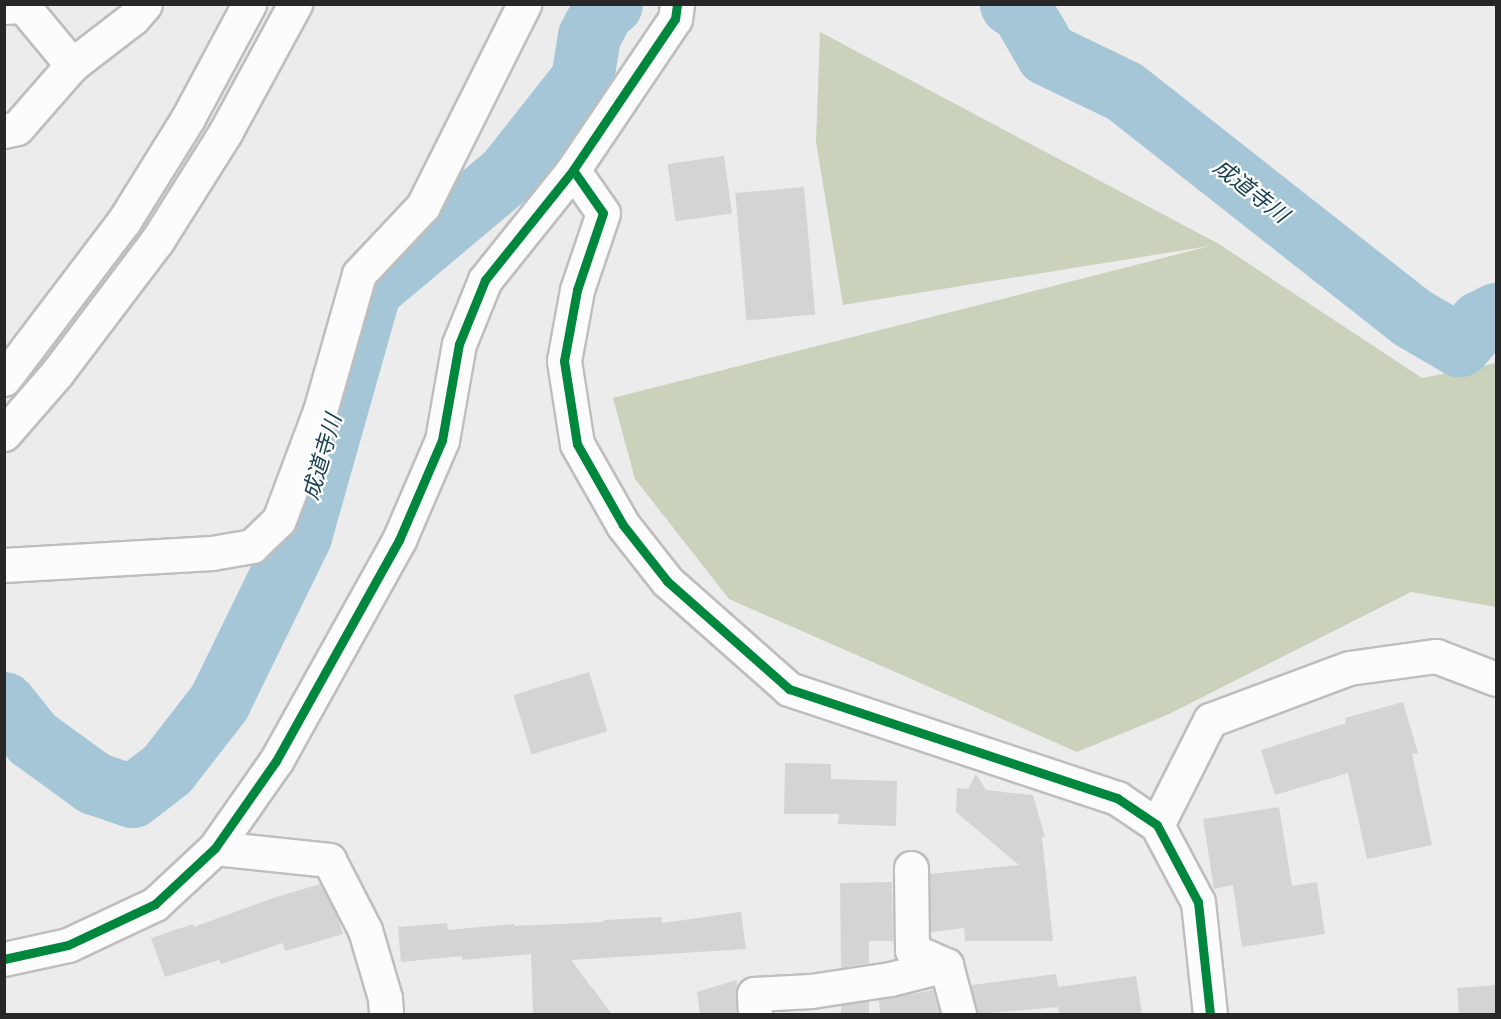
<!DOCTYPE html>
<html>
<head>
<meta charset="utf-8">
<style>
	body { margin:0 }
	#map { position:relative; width:1501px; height:1019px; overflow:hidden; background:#ececed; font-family:Cabin,"Noto Sans JP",sans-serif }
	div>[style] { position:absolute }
	.forest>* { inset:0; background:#cad2bc }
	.river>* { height:63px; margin:-31.5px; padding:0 31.5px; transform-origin:31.5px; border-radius:31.5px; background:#a5c6d6 }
	.building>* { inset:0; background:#d4d4d5; transform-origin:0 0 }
	.roads { filter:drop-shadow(2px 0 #bebebf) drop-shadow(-2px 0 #bebebf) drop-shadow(0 2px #bebebf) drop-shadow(0 -2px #bebebf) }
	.street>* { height:33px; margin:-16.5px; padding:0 16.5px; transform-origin:16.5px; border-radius:16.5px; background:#fcfcfc }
	.highway>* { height:33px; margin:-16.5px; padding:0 16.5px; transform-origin:16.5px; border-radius:16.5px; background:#fcfcfc }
	.cycleway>* { height:9px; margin:-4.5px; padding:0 4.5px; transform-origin:4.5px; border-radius:4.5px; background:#00873e }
	span { translate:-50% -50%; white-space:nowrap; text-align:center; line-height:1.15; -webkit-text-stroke:4.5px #fff; paint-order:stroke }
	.water-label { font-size:22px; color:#173f50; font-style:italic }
	.frame { position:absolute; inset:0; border:6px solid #272728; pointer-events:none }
</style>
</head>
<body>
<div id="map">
	<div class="forest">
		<i style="clip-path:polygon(820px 32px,1219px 244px,1422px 378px,1496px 363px,1496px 607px,1411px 592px,1167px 715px,1077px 752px,729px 599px,635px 479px,613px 398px,1210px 246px,843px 305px,816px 142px)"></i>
	</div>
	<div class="river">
		<i style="left:1011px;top:4px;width:13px;rotate:32deg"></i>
		<i style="left:1022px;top:11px;width:50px;rotate:59.8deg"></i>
		<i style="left:1047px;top:54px;width:85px;rotate:25.7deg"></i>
		<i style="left:1124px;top:91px;width:365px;rotate:38.2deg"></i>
		<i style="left:1411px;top:317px;width:56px;rotate:30.3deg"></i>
		<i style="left:1459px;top:345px;width:31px;rotate:-48deg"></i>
		<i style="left:1480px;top:322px;width:18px;rotate:-27deg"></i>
		<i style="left:4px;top:703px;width:45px;rotate:51.3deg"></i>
		<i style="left:32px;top:738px;width:77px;rotate:36deg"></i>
		<i style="left:94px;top:783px;width:40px;rotate:18.9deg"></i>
		<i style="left:132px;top:796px;width:44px;rotate:-37.6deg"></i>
		<i style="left:167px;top:769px;width:85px;rotate:-52.2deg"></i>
		<i style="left:219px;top:702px;width:185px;rotate:-64deg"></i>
		<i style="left:300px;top:536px;width:257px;rotate:-74.2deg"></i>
		<i style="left:370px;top:289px;width:179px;rotate:-40deg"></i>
		<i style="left:507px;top:174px;width:121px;rotate:-51.7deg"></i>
		<i style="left:582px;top:79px;width:44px;rotate:-80.8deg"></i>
		<i style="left:589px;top:36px;width:32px;rotate:-62deg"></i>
		<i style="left:604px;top:8px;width:8px;rotate:-30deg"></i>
	</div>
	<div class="building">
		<i style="left:724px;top:156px;width:58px;height:57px;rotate:82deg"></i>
		<i style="left:804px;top:187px;width:128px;height:69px;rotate:85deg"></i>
		<i style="left:589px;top:672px;width:62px;height:79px;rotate:73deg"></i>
		<i style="clip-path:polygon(1403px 702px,1418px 753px,1412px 754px,1432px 845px,1367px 859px,1348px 773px,1275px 795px,1261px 750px,1346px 723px,1345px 718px)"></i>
		<i style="clip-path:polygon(785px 763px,831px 764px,831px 779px,897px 781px,896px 826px,838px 824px,839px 814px,784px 814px)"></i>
		<i style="clip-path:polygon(976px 774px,986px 790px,1033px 795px,1045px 837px,1042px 837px,1053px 941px,965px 941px,964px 928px,931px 932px,930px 874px,1019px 865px,956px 812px,957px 788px,968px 789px)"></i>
		<i style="clip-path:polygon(1279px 807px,1292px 886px,1317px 882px,1325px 934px,1242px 947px,1233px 885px,1214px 889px,1203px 819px)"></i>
		<i style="clip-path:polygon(892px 882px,893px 941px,869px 941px,869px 963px,841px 968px,840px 883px)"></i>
		<i style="clip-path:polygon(320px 884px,338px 919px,343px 934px,285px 951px,283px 943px,221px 964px,219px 960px,165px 977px,151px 938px,193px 924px,194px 927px,270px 899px)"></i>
		<i style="clip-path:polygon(741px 912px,746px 949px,571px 960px,612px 1014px,533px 1014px,531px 954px,462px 960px,462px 956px,401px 962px,398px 927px,447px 923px,448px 930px,514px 924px,514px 926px,604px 922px,604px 920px,662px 917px,662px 923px)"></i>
		<i style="clip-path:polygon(1056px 974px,1058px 987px,1136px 976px,1142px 1014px,1059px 1014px,1058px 1007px,977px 1014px,971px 985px)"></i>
		<i style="clip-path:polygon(737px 980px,736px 1014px,700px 1014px,697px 992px)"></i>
		<i style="clip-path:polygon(1497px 985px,1497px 1014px,1459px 1014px,1457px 988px)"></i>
		<i style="clip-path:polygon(933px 990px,940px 1014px,880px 1014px,879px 1000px)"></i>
		<i style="clip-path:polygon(869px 1001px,869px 1014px,841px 1014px,841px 1005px)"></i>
	</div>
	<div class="roads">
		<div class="street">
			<i style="left:4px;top:7px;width:19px;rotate:-3deg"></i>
			<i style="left:23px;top:6px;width:77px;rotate:50.3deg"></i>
			<i style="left:4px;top:131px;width:13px;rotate:-13deg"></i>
			<i style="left:17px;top:128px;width:84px;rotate:-48.9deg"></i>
			<i style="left:72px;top:65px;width:77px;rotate:-37.6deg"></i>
			<i style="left:133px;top:18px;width:18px;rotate:-49deg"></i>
			<i style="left:573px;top:170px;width:52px;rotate:55.1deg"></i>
			<i style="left:603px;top:213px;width:81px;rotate:108.7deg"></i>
			<i style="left:577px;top:290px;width:72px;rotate:100.4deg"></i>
			<i style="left:564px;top:361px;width:84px;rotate:81.1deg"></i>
			<i style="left:577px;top:444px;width:93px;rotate:60.4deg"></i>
			<i style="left:623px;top:525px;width:71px;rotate:51.8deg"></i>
			<i style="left:667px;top:581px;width:163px;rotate:41.5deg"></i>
			<i style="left:789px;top:689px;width:346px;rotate:18.4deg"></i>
			<i style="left:1117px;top:798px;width:48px;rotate:34deg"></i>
			<i style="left:1157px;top:825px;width:87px;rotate:62deg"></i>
			<i style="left:1198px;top:902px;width:113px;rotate:83.9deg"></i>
			<i style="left:4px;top:565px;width:208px;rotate:-3.3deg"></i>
			<i style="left:212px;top:553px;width:41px;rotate:-9.9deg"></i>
			<i style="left:252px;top:546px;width:37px;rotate:-44deg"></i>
			<i style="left:279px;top:520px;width:116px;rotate:-69.4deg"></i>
			<i style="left:320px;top:411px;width:142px;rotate:-74.1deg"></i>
			<i style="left:359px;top:274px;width:93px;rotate:-46.7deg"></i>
			<i style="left:423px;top:206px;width:226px;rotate:-63.4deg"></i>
			<i style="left:1157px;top:825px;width:118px;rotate:-63.2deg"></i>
			<i style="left:1210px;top:720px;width:148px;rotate:-20.5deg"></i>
			<i style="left:1349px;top:668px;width:88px;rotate:-7.9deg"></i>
			<i style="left:1436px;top:656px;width:64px;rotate:21deg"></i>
			<i style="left:215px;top:848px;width:115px;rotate:6deg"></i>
			<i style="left:329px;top:860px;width:79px;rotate:62.8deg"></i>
			<i style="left:365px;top:930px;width:71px;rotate:73.6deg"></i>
			<i style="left:385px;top:998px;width:16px;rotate:86deg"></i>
			<i style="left:911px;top:868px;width:82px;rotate:89.3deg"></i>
			<i style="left:912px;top:950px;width:37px;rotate:24deg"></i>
			<i style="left:946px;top:965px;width:51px;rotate:75.1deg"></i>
			<i style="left:4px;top:959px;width:66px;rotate:-12.3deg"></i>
			<i style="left:68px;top:945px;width:96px;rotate:-25.2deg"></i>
			<i style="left:155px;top:904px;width:82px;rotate:-43deg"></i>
			<i style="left:215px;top:848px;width:106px;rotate:-55deg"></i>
			<i style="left:276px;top:761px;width:253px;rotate:-60.9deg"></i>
			<i style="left:399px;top:540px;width:109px;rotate:-66.7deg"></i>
			<i style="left:442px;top:440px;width:97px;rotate:-80deg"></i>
			<i style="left:459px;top:344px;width:69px;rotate:-67.9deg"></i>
			<i style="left:485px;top:280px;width:141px;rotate:-51.3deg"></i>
			<i style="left:573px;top:170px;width:182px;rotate:-56deg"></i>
			<i style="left:675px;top:19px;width:15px;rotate:-82deg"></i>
			<i style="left:755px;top:1014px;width:20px;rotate:-93deg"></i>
			<i style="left:754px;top:994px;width:57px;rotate:-3deg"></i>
			<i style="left:811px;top:991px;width:80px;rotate:-8.6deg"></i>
			<i style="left:890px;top:979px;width:58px;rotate:-14deg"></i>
		</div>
		<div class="highway">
			<i style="left:4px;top:379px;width:198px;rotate:-52.8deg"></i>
			<i style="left:124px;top:221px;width:121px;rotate:-58.1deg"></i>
			<i style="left:188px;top:118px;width:129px;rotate:-61.8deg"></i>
			<i style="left:4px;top:434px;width:81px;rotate:-49deg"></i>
			<i style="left:57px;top:373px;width:166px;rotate:-52.9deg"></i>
			<i style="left:157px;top:241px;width:128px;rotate:-57.8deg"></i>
			<i style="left:225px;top:133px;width:147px;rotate:-61.5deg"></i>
		</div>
	</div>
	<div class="cycleway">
		<i style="left:573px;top:170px;width:52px;rotate:55.1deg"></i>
		<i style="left:603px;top:213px;width:81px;rotate:108.7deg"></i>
		<i style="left:577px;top:290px;width:72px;rotate:100.4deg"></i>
		<i style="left:564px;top:361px;width:84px;rotate:81.1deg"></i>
		<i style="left:577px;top:444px;width:93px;rotate:60.4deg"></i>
		<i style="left:623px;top:525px;width:71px;rotate:51.8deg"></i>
		<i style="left:667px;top:581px;width:163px;rotate:41.5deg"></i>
		<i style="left:789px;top:689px;width:346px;rotate:18.4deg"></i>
		<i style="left:1117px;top:798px;width:48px;rotate:34deg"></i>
		<i style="left:1157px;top:825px;width:87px;rotate:62deg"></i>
		<i style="left:1198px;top:902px;width:113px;rotate:83.9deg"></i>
		<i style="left:4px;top:959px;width:66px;rotate:-12.3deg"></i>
		<i style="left:68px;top:945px;width:96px;rotate:-25.2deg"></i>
		<i style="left:155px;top:904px;width:82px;rotate:-43deg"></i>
		<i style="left:215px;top:848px;width:106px;rotate:-55deg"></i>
		<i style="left:276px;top:761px;width:253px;rotate:-60.9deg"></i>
		<i style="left:399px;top:540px;width:109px;rotate:-66.7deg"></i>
		<i style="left:442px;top:440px;width:97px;rotate:-80deg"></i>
		<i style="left:459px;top:344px;width:69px;rotate:-67.9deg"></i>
		<i style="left:485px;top:280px;width:141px;rotate:-51.3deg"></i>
		<i style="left:573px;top:170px;width:182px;rotate:-56deg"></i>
		<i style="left:675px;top:19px;width:15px;rotate:-82deg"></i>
	</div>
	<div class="water-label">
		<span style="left:1251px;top:191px;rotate:38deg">成道寺川</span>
		<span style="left:322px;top:457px;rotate:-74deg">成道寺川</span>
	</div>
	<div class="frame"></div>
</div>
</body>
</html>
